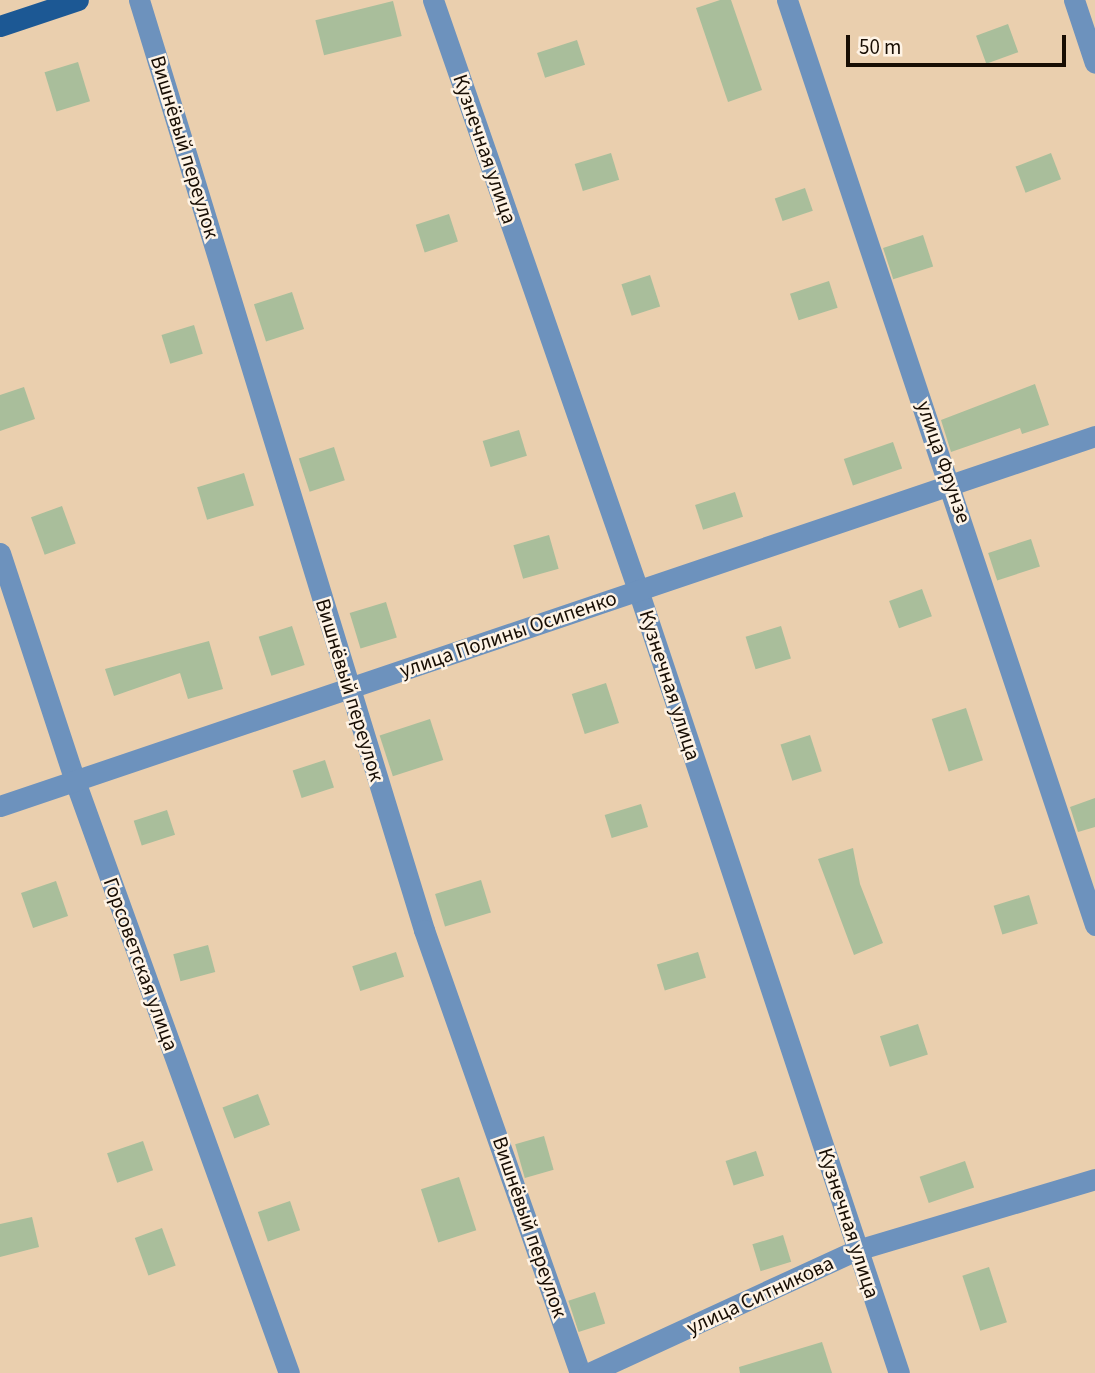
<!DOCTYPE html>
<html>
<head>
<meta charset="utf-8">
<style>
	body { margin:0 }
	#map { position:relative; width:1095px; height:1373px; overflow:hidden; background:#eacfae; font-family:"Source Sans 3",sans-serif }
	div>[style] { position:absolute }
	.building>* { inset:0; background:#a9be9b; transform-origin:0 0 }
	.minor>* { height:21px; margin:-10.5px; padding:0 10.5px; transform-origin:10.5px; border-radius:10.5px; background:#6d92bd }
	.major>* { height:21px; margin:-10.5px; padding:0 10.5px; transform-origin:10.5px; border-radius:10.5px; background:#1c5894 }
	span { translate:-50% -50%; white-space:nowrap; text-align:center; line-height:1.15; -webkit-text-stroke:5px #fef3e5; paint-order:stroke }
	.street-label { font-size:21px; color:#180e04 }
	.scale { position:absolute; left:846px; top:35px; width:220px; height:32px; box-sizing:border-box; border:4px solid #180e04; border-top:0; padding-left:9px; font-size:21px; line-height:24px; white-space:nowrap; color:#180e04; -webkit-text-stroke:5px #fef3e5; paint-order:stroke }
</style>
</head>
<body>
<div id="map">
	<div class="building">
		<i style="clip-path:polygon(720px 0,731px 0,762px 90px,728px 102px,696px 8px)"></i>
		<i style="left:393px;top:1px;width:36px;height:80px;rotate:76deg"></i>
		<i style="left:1008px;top:24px;width:30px;height:34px;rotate:70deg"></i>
		<i style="left:577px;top:40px;width:26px;height:42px;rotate:72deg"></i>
		<i style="left:78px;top:62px;width:41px;height:35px;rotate:73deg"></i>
		<i style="left:611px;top:153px;width:28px;height:38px;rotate:73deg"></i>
		<i style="left:1051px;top:153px;width:28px;height:38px;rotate:69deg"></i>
		<i style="left:805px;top:188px;width:24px;height:32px;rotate:71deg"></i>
		<i style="left:449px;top:214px;width:29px;height:35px;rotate:72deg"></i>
		<i style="left:923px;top:235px;width:33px;height:42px;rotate:72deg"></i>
		<i style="left:650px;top:275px;width:33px;height:30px;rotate:72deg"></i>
		<i style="left:829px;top:281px;width:28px;height:41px;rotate:72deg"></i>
		<i style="left:292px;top:292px;width:39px;height:40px;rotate:72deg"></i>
		<i style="left:194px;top:325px;width:30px;height:34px;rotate:73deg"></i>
		<i style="clip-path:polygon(1035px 384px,1049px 425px,1022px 434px,1020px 428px,951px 452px,941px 420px)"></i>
		<i style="clip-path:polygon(24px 387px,35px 419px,0 431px,0 395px)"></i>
		<i style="left:519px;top:430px;width:27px;height:38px;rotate:73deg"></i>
		<i style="left:893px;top:442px;width:28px;height:52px;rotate:71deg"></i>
		<i style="left:334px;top:447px;width:35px;height:37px;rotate:72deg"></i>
		<i style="left:244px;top:473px;width:34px;height:49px;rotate:73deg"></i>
		<i style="left:735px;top:492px;width:26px;height:42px;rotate:72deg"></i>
		<i style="left:62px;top:506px;width:40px;height:33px;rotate:70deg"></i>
		<i style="left:549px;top:535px;width:35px;height:37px;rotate:74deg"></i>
		<i style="left:1031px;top:539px;width:29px;height:45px;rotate:72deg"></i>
		<i style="left:922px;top:589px;width:29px;height:35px;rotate:70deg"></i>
		<i style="left:386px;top:602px;width:37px;height:38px;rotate:73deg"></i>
		<i style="left:292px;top:626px;width:41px;height:35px;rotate:72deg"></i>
		<i style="left:781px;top:626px;width:34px;height:37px;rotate:73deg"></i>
		<i style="clip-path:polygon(209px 641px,223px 689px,188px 699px,180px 673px,114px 696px,105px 669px)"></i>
		<i style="left:606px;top:683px;width:42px;height:36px;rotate:72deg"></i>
		<i style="left:966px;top:708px;width:55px;height:36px;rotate:72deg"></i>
		<i style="left:430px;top:719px;width:43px;height:53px;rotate:72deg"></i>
		<i style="left:810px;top:735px;width:38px;height:31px;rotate:72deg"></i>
		<i style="left:325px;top:760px;width:29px;height:34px;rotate:72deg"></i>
		<i style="clip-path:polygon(1095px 798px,1095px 827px,1078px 832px,1070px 807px)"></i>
		<i style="left:641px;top:804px;width:24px;height:38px;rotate:73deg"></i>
		<i style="left:167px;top:810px;width:26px;height:35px;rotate:72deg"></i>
		<i style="clip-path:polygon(853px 848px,860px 884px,883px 943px,854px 955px,818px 859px)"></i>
		<i style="left:481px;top:880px;width:34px;height:48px;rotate:73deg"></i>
		<i style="left:56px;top:881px;width:37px;height:37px;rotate:71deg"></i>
		<i style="left:1029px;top:895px;width:30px;height:37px;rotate:73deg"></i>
		<i style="left:208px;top:945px;width:28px;height:36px;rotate:75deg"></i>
		<i style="left:396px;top:952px;width:26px;height:46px;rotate:72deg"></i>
		<i style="left:698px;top:952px;width:27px;height:43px;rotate:73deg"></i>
		<i style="left:918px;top:1024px;width:32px;height:40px;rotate:72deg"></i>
		<i style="left:258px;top:1094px;width:33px;height:38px;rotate:69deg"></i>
		<i style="left:544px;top:1136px;width:35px;height:30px;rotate:74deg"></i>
		<i style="left:143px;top:1141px;width:31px;height:38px;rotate:71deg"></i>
		<i style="left:756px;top:1151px;width:26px;height:32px;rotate:72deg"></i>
		<i style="left:965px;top:1161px;width:28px;height:48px;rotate:71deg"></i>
		<i style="left:459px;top:1177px;width:56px;height:40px;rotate:72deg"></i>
		<i style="left:290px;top:1201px;width:31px;height:34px;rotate:71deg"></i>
		<i style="clip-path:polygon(32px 1217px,39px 1247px,0 1257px,0 1224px)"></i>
		<i style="left:162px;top:1228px;width:40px;height:29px;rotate:70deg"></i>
		<i style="left:783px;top:1235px;width:28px;height:32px;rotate:73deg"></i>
		<i style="left:989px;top:1267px;width:58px;height:28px;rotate:72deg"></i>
		<i style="left:595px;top:1292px;width:33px;height:28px;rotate:72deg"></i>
		<i style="clip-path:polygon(822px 1342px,832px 1373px,740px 1373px,739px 1367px)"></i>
	</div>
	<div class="minor">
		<i style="left:139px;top:0;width:973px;rotate:72.96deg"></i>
		<i style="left:424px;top:930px;width:470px;rotate:70.6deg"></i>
		<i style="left:433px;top:0;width:625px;rotate:70.84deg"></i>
		<i style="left:638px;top:590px;width:825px;rotate:71.57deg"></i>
		<i style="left:787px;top:0;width:975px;rotate:71.58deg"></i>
		<i style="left:1074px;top:0;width:66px;rotate:71.6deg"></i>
		<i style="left:0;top:553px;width:240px;rotate:71.8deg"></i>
		<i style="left:75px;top:781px;width:629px;rotate:70.13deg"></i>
		<i style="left:0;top:806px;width:1156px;rotate:-18.67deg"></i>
		<i style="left:589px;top:1373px;width:295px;rotate:-24.7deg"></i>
		<i style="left:857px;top:1250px;width:248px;rotate:-16.6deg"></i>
	</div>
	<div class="major">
		<i style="left:0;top:26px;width:82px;rotate:-18.4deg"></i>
	</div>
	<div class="street-label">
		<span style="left:185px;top:147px;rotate:73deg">Вишнёвый переулок</span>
		<span style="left:485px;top:149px;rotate:71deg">Кузнечная улица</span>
		<span style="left:944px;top:462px;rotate:71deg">улица Фрунзе</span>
		<span style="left:508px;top:634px;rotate:-19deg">улица Полины Осипенко</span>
		<span style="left:670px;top:685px;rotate:72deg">Кузнечная улица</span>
		<span style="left:350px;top:690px;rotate:73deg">Вишнёвый переулок</span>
		<span style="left:141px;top:964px;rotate:70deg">Горсоветская улица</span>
		<span style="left:849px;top:1223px;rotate:72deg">Кузнечная улица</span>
		<span style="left:530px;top:1227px;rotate:71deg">Вишнёвый переулок</span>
		<span style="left:760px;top:1295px;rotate:-25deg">улица Ситникова</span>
	</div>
	<div class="scale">50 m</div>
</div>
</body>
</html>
